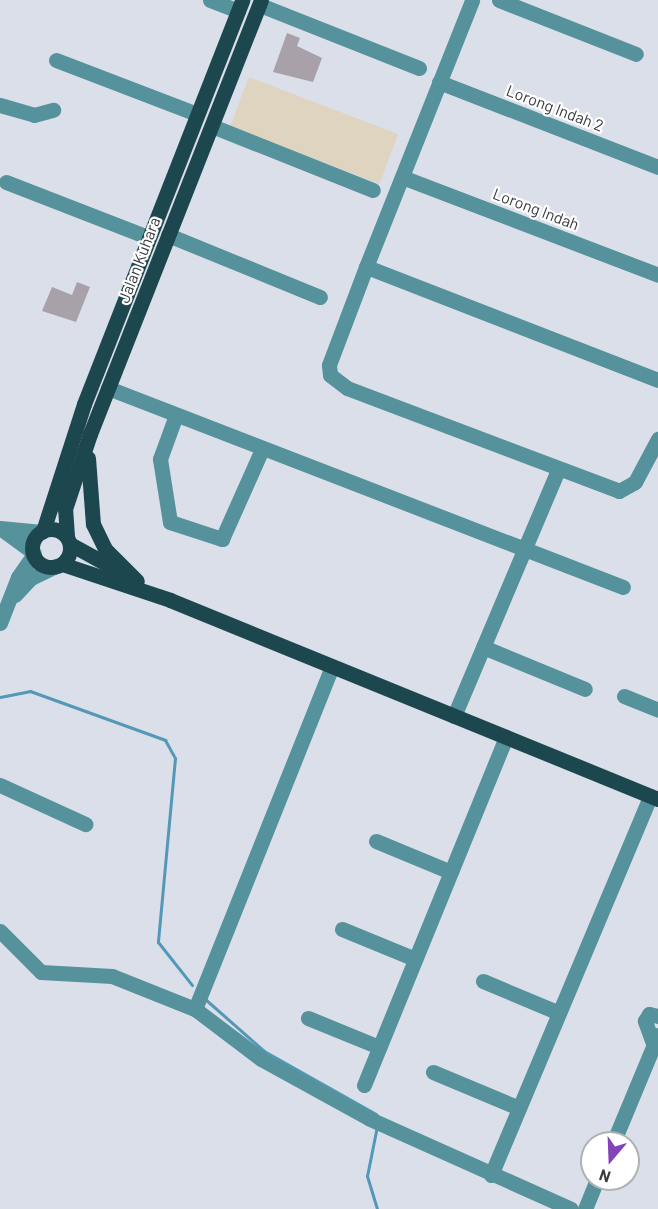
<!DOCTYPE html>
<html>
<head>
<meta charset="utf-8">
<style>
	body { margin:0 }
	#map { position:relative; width:658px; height:1209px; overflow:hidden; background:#dadfea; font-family:Barlow,sans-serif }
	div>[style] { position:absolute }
	.commercial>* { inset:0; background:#dfd4c0; transform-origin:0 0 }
	.stream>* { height:3px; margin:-1.5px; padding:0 1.5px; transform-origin:1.5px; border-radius:1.5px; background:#5398b6 }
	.building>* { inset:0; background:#a9a1aa }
	.minor>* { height:15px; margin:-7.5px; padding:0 7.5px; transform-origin:7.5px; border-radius:7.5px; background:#56929c }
	.major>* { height:15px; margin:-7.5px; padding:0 7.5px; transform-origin:7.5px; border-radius:7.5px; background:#1d474f }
	.major>.ring { margin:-7.5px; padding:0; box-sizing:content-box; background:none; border:15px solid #1d474f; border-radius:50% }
	span { translate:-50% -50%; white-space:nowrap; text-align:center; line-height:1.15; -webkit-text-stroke:4.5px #fff; paint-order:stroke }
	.street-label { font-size:16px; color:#3a3c40 }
	.north { position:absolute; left:580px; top:1131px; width:60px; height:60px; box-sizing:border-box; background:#fff; border:2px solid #b0b1b3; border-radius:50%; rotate:199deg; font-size:16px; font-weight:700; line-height:24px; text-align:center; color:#3a3c40 }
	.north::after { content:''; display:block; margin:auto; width:21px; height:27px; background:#8443b8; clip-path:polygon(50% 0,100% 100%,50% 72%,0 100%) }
</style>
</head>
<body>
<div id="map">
	<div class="commercial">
		<i style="left:249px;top:77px;width:160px;height:53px;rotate:21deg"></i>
	</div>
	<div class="stream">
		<i style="left:0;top:697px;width:31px;rotate:-11deg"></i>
		<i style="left:30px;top:691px;width:144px;rotate:19.9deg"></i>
		<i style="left:165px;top:740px;width:21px;rotate:61deg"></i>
		<i style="left:175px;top:758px;width:185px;rotate:95.3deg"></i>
		<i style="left:158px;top:942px;width:55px;rotate:51.7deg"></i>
		<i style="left:205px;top:999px;width:79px;rotate:41.4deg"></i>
		<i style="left:264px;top:1051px;width:129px;rotate:29.4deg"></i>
		<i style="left:377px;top:1126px;width:51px;rotate:101.3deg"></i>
		<i style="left:367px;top:1176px;width:34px;rotate:73deg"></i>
	</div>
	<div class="building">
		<i style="clip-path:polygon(287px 33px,300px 38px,297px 46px,322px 58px,313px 82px,273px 72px)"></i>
		<i style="clip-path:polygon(77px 282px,90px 287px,76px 322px,42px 311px,52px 287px,72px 295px)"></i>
	</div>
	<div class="minor">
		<i style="left:210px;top:0;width:30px;rotate:21deg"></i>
		<i style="left:499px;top:0;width:147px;rotate:21.5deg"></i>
		<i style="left:260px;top:5px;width:171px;rotate:21.6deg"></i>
		<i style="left:56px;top:60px;width:151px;rotate:21deg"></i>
		<i style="left:439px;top:82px;width:235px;rotate:21.2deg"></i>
		<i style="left:0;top:105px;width:35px;rotate:16deg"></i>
		<i style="left:34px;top:115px;width:20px;rotate:-15deg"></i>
		<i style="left:212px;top:126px;width:173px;rotate:21.7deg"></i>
		<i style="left:402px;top:177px;width:274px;rotate:20.9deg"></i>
		<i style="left:6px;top:182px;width:152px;rotate:21.2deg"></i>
		<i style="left:168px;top:235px;width:164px;rotate:22.2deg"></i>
		<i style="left:366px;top:267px;width:287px;rotate:-68.3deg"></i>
		<i style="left:658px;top:380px;width:313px;rotate:-158.8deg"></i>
		<i style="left:366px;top:267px;width:105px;rotate:110.7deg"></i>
		<i style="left:329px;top:365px;width:10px;rotate:84deg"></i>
		<i style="left:330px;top:375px;width:21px;rotate:37deg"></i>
		<i style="left:347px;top:388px;width:291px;rotate:20.7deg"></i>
		<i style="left:619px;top:491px;width:18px;rotate:-29deg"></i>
		<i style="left:635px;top:482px;width:49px;rotate:-61.9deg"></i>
		<i style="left:108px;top:388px;width:552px;rotate:21.13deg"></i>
		<i style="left:176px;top:415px;width:47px;rotate:110deg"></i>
		<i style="left:160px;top:459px;width:64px;rotate:81deg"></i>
		<i style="left:170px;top:522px;width:55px;rotate:18.1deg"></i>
		<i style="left:222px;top:539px;width:98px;rotate:-66deg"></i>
		<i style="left:0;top:528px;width:42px;rotate:5.4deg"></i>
		<i style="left:4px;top:531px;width:36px;rotate:36deg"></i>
		<i style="left:15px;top:595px;width:23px;rotate:-47deg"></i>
		<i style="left:31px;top:578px;width:28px;rotate:-26deg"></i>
		<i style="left:0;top:623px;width:49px;rotate:-68.6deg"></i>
		<i style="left:18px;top:577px;width:28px;rotate:-55deg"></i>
		<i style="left:483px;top:647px;width:110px;rotate:22.4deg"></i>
		<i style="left:624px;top:696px;width:37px;rotate:22deg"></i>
		<i style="left:454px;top:716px;width:267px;rotate:-67.1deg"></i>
		<i style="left:0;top:785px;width:94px;rotate:24.6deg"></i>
		<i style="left:376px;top:841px;width:81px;rotate:22.5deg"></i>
		<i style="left:342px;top:929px;width:79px;rotate:22.3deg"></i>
		<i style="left:0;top:931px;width:58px;rotate:45deg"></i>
		<i style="left:41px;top:972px;width:71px;rotate:3.2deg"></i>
		<i style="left:112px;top:976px;width:89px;rotate:21.7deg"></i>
		<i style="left:195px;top:1009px;width:83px;rotate:37.1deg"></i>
		<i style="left:261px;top:1059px;width:124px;rotate:28.8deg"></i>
		<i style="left:370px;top:1119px;width:220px;rotate:24.1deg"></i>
		<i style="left:483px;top:981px;width:82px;rotate:22.8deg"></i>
		<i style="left:195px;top:1009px;width:368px;rotate:-68.2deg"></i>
		<i style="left:308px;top:1018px;width:77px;rotate:22.2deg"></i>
		<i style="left:654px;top:1046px;width:27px;rotate:-110deg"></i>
		<i style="left:645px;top:1021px;width:8px;rotate:-60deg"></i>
		<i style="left:649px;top:1014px;width:9px;rotate:13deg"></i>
		<i style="left:433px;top:1072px;width:93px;rotate:22.7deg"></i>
		<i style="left:364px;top:1085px;width:376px;rotate:-67.8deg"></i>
		<i style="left:613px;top:1143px;width:117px;rotate:-67.4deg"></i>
		<i style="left:491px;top:1175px;width:411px;rotate:-67.2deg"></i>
		<i style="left:585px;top:1209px;width:32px;rotate:-68deg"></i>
	</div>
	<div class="major">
		<i style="left:88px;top:458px;width:66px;rotate:85.7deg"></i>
		<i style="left:93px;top:524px;width:28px;rotate:64deg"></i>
		<i style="left:105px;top:549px;width:45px;rotate:45deg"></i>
		<i class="ring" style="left:32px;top:529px;width:23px;height:23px"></i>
		<i style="left:43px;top:531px;width:133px;rotate:-72.1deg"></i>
		<i style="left:84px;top:404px;width:434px;rotate:-68.6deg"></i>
		<i style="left:67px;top:536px;width:27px;rotate:-94deg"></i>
		<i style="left:65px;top:509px;width:79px;rotate:-71.6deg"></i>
		<i style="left:90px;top:434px;width:466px;rotate:-68.5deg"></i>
		<i style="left:70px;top:544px;width:58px;rotate:28.8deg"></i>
		<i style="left:62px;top:564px;width:114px;rotate:18.4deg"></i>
		<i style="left:170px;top:600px;width:527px;rotate:22.18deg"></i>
	</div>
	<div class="street-label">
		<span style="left:555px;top:108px;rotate:21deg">Lorong Indah 2</span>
		<span style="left:536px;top:209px;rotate:21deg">Lorong Indah</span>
		<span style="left:139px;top:260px;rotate:-69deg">Jalan Kuhara</span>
	</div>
	<div class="north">N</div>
</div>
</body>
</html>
